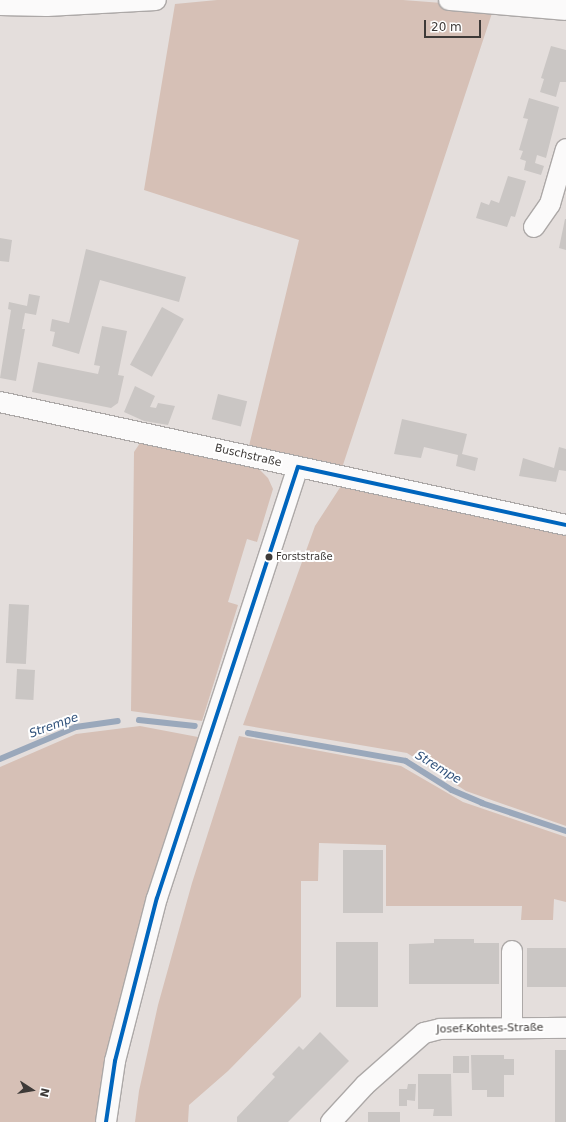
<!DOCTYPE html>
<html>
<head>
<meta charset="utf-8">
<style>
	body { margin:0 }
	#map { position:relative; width:566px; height:1122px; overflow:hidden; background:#e4dedc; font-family:"DejaVu Sans",sans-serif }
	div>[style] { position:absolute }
	.green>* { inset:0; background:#d6c0b6 }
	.stream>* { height:5.5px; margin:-2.75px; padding:0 2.75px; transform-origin:2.75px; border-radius:2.75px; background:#9aa8bb }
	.building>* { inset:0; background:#cac6c4; transform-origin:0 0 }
	.roads { filter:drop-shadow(1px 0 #aca8a7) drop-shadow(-1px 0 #aca8a7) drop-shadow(0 1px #aca8a7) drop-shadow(0 -1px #aca8a7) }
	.minor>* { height:20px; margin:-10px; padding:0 10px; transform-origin:10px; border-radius:10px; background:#fbfafa }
	.bus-1>* { height:4px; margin:-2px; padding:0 2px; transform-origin:2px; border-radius:2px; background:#0065bd }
	.dots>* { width:11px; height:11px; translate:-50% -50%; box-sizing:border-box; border:2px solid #fff; border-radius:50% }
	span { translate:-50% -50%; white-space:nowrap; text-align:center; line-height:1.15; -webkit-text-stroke:4px #fff; paint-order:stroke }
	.bus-label { font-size:10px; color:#3e3a38 }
	.left { translate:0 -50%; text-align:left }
	.street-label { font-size:11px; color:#3e3a38 }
	.water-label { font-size:12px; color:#2e507a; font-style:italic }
	.north { position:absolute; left:12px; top:1070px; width:40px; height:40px; -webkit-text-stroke:3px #fff; paint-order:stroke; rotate:102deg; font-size:11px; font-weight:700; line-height:16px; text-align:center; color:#3e3a38 }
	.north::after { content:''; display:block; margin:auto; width:14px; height:18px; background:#3e3a38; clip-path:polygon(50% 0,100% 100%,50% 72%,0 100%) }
	.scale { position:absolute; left:424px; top:20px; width:57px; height:18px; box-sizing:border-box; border:2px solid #3e3a38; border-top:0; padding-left:5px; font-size:12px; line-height:14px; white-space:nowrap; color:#3e3a38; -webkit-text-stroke:3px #fff; paint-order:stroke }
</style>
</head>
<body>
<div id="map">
	<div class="green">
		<i style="clip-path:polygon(217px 0,403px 0,494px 7px,341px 471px,248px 450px,299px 240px,144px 190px,175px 4px)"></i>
		<i style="clip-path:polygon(140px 443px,148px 443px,258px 468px,268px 478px,273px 489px,257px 542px,247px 539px,228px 602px,238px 605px,202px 721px,131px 711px,134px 452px)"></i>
		<i style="clip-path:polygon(341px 486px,566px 535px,566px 826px,466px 791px,407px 753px,243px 725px,315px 526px)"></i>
		<i style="clip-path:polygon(140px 726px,198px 737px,148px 891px,107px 1055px,95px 1122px,0 1122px,0 767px,76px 734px)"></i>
		<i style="clip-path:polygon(239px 736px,401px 766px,463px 802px,566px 837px,566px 902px,554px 899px,553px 920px,521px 920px,522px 906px,386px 906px,386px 845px,319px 843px,318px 881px,301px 881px,301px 997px,228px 1071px,189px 1105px,188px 1122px,135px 1122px,139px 1091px,158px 1005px,192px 883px)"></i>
	</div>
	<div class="stream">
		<i style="left:139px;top:720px;width:56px;rotate:6.1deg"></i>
		<i style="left:248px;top:733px;width:160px;rotate:10deg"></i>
		<i style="left:406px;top:761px;width:54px;rotate:32.2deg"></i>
		<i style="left:452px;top:790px;width:33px;rotate:23deg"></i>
		<i style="left:482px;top:803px;width:89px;rotate:18.4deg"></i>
		<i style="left:0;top:759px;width:82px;rotate:-22.8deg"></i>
		<i style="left:76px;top:727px;width:42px;rotate:-8.1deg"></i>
	</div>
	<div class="building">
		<i style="clip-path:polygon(551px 46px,566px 50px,566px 82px,560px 82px,556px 97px,540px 92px,544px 79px,541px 78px)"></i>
		<i style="clip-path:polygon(529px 98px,559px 107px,546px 158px,537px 155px,535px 163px,544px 166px,541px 175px,524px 170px,526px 161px,520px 159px,523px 151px,519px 150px,528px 119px,523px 118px)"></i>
		<i style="clip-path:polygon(508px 176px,526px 181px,515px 217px,511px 216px,507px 227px,476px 218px,481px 202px,489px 205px,491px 200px,499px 203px)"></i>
		<i style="clip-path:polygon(565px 219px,566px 219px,566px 250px,559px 248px)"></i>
		<i style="clip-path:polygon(0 238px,12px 240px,9px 262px,0 261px)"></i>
		<i style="clip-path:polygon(86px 249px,186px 277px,179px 302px,100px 280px,79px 354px,52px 346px,55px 332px,50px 331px,52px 319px,69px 323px)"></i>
		<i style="clip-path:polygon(29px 294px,40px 296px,36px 315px,25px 313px,22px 329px,25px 329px,16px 381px,0 378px,11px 310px,8px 309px,9px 302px,27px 306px)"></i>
		<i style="left:162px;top:307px;width:25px;height:66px;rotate:29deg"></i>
		<i style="clip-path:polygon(102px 326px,127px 331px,118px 375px,124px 376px,118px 403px,111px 408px,32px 392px,38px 362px,98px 374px,100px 366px,94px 365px)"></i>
		<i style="clip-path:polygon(135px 386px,155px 396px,150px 407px,156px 408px,158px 403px,175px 406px,168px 425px,144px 421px,124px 412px)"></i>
		<i style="left:218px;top:394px;width:30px;height:26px;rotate:14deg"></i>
		<i style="clip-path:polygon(402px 419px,467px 434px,462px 454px,478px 458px,475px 471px,456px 466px,458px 455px,424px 447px,421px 458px,394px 454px)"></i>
		<i style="clip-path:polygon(559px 447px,566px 449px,566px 471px,559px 470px,556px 482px,519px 476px,523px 458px,554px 468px)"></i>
		<i style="left:9px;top:604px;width:20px;height:59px;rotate:3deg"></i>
		<i style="left:17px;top:669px;width:18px;height:30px;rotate:3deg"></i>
		<i style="left:343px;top:850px;width:40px;height:63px"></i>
		<i style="clip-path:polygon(434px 939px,474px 939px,474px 943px,499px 943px,499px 984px,409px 984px,409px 944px,434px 943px)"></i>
		<i style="left:336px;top:942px;width:42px;height:65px"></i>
		<i style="left:527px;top:948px;width:39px;height:39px"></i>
		<i style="clip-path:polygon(320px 1032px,349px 1061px,288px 1122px,237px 1122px,237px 1117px,275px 1077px,272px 1074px,299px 1046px,303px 1050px)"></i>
		<i style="left:555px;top:1050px;width:11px;height:72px"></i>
		<i style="clip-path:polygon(471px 1055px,504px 1055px,504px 1059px,514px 1059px,514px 1075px,504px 1075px,504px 1097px,487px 1097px,487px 1090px,472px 1090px)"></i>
		<i style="left:453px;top:1056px;width:16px;height:17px"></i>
		<i style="clip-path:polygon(418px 1074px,451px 1074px,452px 1116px,433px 1116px,434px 1109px,418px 1109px)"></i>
		<i style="clip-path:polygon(408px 1084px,416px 1084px,415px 1101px,407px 1100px,407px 1106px,399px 1106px,399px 1089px,407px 1089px)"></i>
		<i style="left:368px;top:1112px;width:32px;height:10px"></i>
	</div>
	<div class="roads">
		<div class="minor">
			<i style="left:449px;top:0;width:117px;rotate:4.9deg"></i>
			<i style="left:0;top:5px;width:47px;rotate:1.2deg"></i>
			<i style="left:47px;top:6px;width:109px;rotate:-3.2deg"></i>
			<i style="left:534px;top:227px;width:28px;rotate:-55deg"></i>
			<i style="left:550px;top:204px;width:57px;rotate:-73.8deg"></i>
			<i style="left:0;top:402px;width:579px;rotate:12.26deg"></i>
			<i style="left:512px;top:951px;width:76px;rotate:90deg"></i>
			<i style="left:106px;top:1122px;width:62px;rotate:-81.6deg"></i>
			<i style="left:115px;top:1061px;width:168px;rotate:-75.6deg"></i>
			<i style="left:157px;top:898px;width:453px;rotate:-71.9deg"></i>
			<i style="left:331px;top:1122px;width:50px;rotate:-47.4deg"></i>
			<i style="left:365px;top:1085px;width:79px;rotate:-41.4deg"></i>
			<i style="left:424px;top:1033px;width:16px;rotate:-14deg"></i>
			<i style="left:440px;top:1029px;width:126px;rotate:-0.5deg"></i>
		</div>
	</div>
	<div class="bus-1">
		<i style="left:298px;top:467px;width:274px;rotate:12.2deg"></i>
		<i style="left:106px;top:1122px;width:62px;rotate:-81.6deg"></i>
		<i style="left:115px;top:1061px;width:168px;rotate:-75.6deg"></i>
		<i style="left:157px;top:898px;width:453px;rotate:-71.9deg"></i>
	</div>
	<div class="dots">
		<i style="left:269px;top:557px;background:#3e3a38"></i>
	</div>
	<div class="bus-label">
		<span class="left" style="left:276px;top:557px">Forststraße</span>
	</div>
	<div class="street-label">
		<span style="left:248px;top:456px;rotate:13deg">Buschstraße</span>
		<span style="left:490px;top:1029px;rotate:-1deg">Josef-Kohtes-Straße</span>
	</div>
	<div class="water-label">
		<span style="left:54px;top:726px;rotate:-20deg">Strempe</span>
		<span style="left:438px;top:768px;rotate:31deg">Strempe</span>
	</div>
	<div class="north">N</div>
	<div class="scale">20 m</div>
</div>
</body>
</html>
